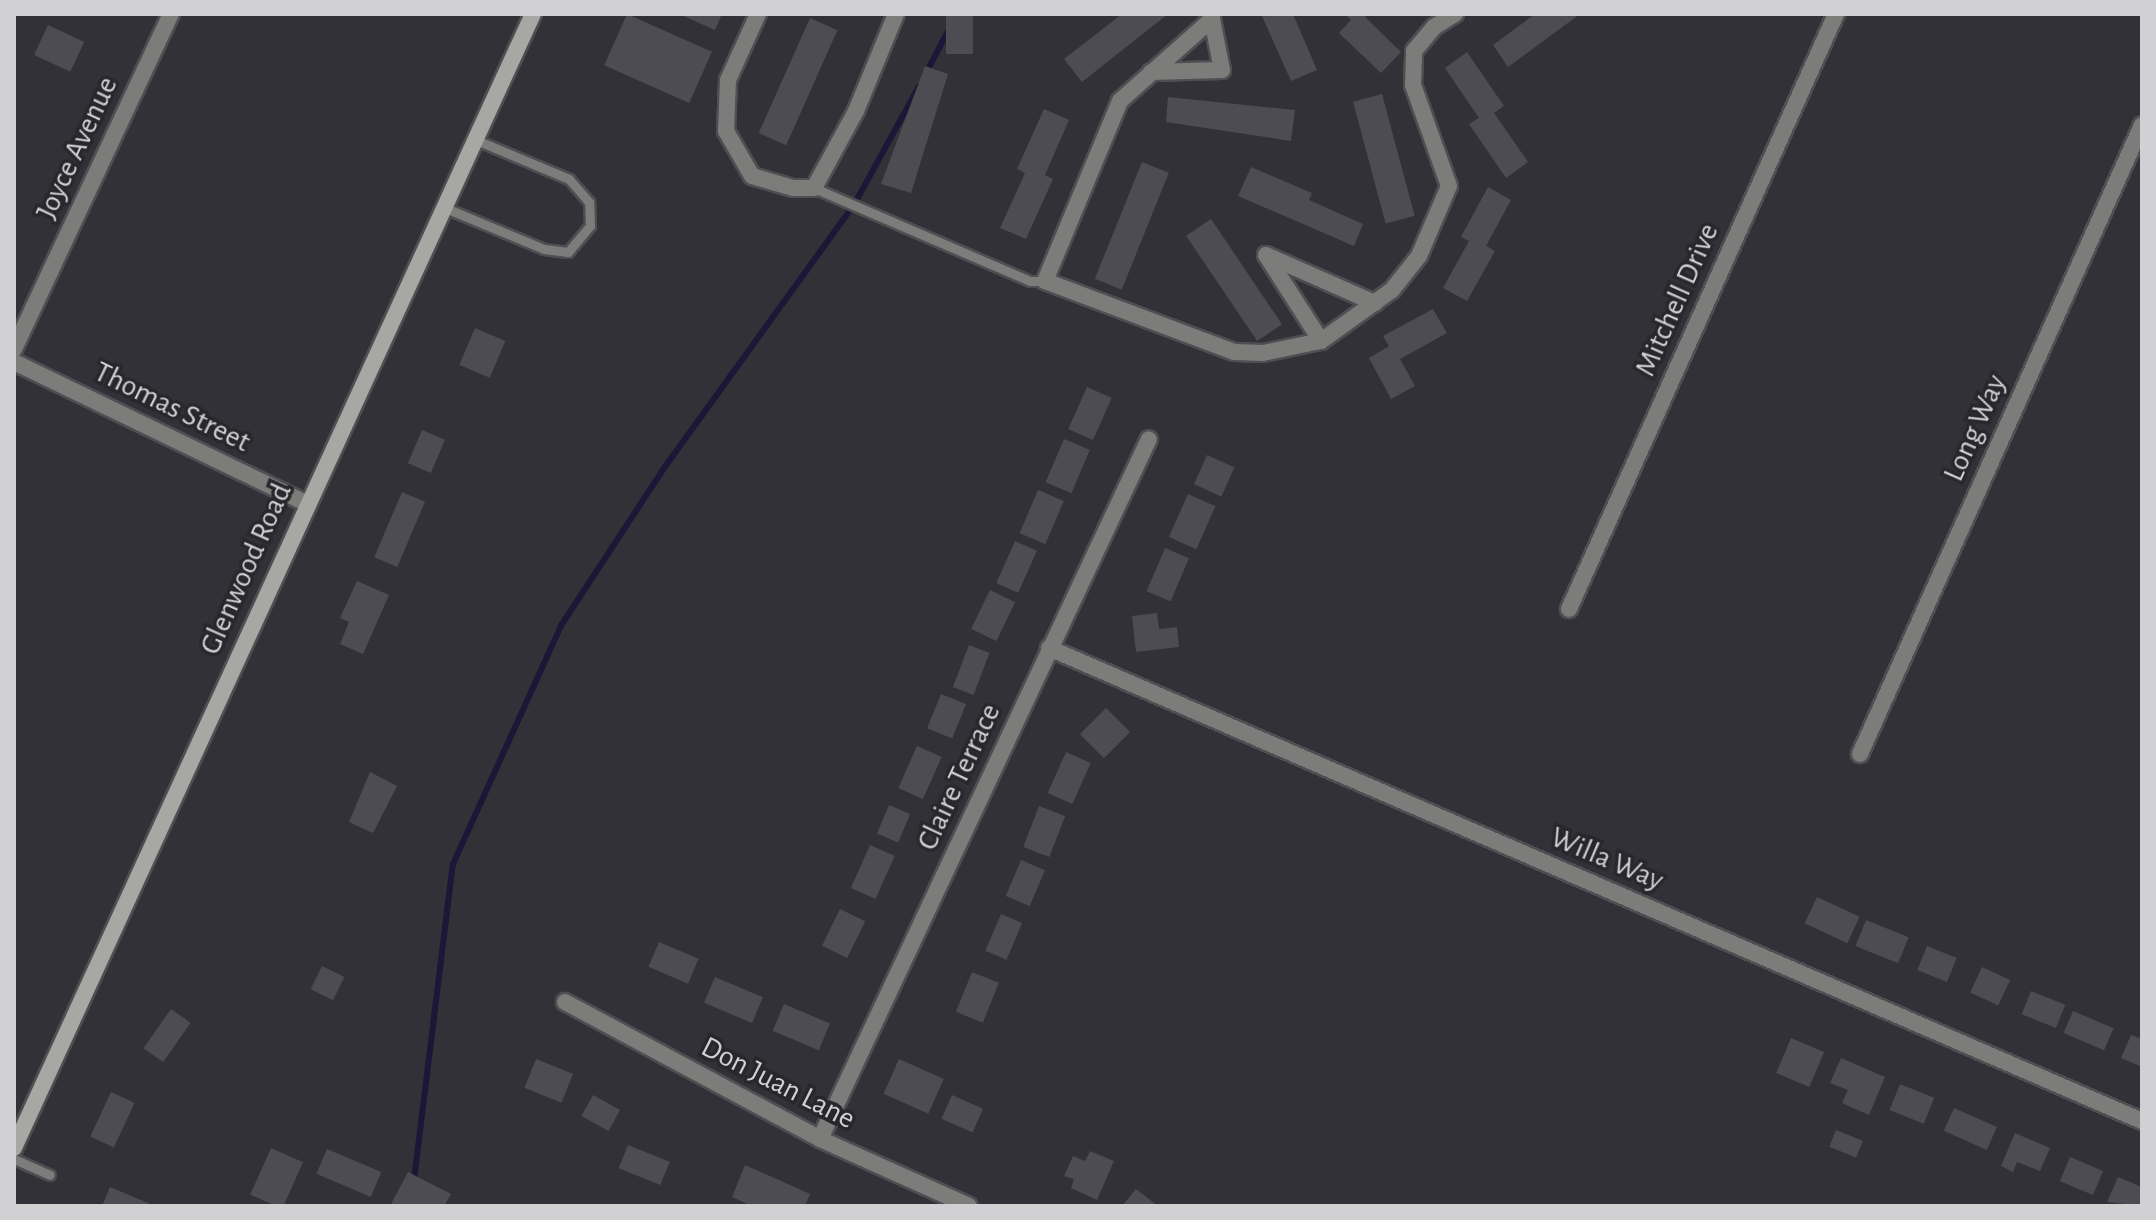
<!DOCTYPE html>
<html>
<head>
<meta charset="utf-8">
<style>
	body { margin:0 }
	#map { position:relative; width:2156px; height:1220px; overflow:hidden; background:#313137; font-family:"Alegreya Sans",sans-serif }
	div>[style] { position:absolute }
	.stream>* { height:6px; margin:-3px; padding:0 3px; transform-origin:3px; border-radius:3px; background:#1b1737 }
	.building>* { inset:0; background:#4c4c52; transform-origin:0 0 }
	.roads { filter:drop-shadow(2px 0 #4e4e53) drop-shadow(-2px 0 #4e4e53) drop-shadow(0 2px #4e4e53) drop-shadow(0 -2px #4e4e53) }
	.service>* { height:9px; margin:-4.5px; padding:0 4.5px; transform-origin:4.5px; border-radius:4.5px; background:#7c7d7a }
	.minor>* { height:16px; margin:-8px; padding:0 8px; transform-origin:8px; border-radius:8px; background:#7c7d7a }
	.secondary>* { height:16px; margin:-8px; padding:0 8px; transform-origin:8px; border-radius:8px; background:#a7a8a3 }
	span { translate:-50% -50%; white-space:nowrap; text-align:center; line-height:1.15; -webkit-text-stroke:7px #27272c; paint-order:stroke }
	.street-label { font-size:30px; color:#d1d1d4 }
	.frame { position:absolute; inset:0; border:16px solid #d1d1d4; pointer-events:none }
</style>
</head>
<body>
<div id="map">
	<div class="stream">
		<i style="left:926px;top:73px;width:45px;rotate:-62.3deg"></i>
		<i style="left:414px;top:1180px;width:318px;rotate:-83deg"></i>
		<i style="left:453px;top:864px;width:264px;rotate:-65.6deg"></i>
		<i style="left:562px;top:624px;width:186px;rotate:-56.8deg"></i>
		<i style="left:664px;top:468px;width:327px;rotate:-54.2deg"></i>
		<i style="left:855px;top:203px;width:133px;rotate:-61.3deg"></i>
	</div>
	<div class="building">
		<i style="left:627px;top:14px;width:93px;height:56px;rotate:24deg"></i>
		<i style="clip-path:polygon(679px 14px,722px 14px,715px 30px)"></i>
		<i style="left:946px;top:14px;width:27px;height:40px"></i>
		<i style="clip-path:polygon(1122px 14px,1168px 14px,1082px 82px,1064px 59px)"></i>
		<i style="clip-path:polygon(1261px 14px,1293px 14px,1317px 70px,1291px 81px)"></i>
		<i style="clip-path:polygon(1345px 14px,1368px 14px,1365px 17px,1401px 52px,1381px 73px,1339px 33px,1351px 20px)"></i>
		<i style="clip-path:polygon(1535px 14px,1580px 14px,1508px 67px,1493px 45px)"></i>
		<i style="left:810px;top:18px;width:30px;height:126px;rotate:24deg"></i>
		<i style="left:48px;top:25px;width:40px;height:33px;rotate:25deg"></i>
		<i style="clip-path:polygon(1467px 52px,1504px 106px,1494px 113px,1528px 162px,1506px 178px,1469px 124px,1479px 118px,1445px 68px)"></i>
		<i style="clip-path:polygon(925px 66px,948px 74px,911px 193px,881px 184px)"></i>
		<i style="left:1382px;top:94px;width:126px;height:30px;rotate:75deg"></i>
		<i style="clip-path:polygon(1168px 97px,1295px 110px,1291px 141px,1166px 122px)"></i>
		<i style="clip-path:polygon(1044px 109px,1069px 120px,1045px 175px,1053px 179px,1026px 239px,1000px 228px,1025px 173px,1017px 169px)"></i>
		<i style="left:1142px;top:162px;width:29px;height:126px;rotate:22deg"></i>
		<i style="clip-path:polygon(1251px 167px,1312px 193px,1309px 200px,1363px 224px,1354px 246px,1238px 196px)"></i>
		<i style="clip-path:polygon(1488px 187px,1511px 200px,1486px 246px,1495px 251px,1467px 301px,1443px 288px,1469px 241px,1461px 237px)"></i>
		<i style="left:1211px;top:219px;width:127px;height:30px;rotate:56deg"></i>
		<i style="clip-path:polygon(1433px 309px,1447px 333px,1400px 359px,1415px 386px,1391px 399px,1369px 358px,1389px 346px,1383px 336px)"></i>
		<i style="left:475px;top:328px;width:33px;height:40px;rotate:23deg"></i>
		<i style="left:1087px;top:387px;width:27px;height:46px;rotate:24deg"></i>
		<i style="left:422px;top:430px;width:25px;height:36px;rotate:23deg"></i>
		<i style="left:1064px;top:439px;width:28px;height:47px;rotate:23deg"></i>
		<i style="left:1207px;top:455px;width:30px;height:32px;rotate:24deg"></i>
		<i style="left:1038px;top:490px;width:28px;height:47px;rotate:23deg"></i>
		<i style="left:402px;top:492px;width:25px;height:71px;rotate:23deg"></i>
		<i style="left:1188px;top:494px;width:30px;height:47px;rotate:24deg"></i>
		<i style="left:1015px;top:541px;width:24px;height:46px;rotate:24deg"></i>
		<i style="left:1165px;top:548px;width:26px;height:47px;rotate:23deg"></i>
		<i style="clip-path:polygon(357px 581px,389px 595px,363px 654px,340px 644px,349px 622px,340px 618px)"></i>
		<i style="left:990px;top:590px;width:28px;height:43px;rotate:26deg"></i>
		<i style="clip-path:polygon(1157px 613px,1159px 629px,1177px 627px,1179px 647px,1136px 652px,1132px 616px)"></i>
		<i style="left:969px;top:645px;width:22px;height:45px;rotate:21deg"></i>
		<i style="left:941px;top:694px;width:27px;height:37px;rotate:22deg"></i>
		<i style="left:1106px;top:708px;width:34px;height:37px;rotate:45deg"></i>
		<i style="left:917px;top:746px;width:27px;height:46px;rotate:24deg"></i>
		<i style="left:1066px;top:752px;width:27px;height:45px;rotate:24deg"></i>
		<i style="clip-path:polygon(370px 772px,397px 786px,373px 833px,349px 822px)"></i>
		<i style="left:889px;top:805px;width:23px;height:31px;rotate:23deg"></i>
		<i style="left:1039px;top:806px;width:28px;height:44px;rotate:21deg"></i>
		<i style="left:870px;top:845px;width:27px;height:47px;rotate:24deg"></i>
		<i style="left:1021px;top:860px;width:26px;height:39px;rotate:23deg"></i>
		<i style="left:1817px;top:897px;width:47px;height:29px;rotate:25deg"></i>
		<i style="left:840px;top:909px;width:28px;height:41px;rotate:26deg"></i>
		<i style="left:1001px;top:914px;width:23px;height:40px;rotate:23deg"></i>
		<i style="left:1866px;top:920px;width:46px;height:28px;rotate:22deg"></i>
		<i style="left:659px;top:942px;width:43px;height:27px;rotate:23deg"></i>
		<i style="left:1927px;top:946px;width:32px;height:26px;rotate:22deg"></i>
		<i style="left:322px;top:966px;width:25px;height:26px;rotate:26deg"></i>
		<i style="left:1982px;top:967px;width:31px;height:28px;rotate:25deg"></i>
		<i style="left:972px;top:972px;width:29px;height:43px;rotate:22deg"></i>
		<i style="left:715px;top:977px;width:52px;height:28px;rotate:23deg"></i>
		<i style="left:2031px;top:991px;width:37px;height:25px;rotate:22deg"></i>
		<i style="left:784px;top:1004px;width:50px;height:29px;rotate:23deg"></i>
		<i style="left:171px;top:1009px;width:24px;height:48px;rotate:35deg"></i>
		<i style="left:2073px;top:1011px;width:44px;height:24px;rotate:23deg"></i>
		<i style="clip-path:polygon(2131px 1035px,2142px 1039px,2142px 1067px,2121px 1058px)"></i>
		<i style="left:1791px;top:1038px;width:36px;height:38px;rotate:23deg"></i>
		<i style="clip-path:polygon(1841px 1058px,1885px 1077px,1869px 1115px,1842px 1103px,1848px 1090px,1830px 1083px)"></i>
		<i style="left:536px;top:1059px;width:40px;height:31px;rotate:22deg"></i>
		<i style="left:899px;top:1059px;width:49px;height:38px;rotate:24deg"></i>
		<i style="left:1900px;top:1084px;width:37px;height:28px;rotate:22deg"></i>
		<i style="left:111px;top:1092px;width:26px;height:49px;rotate:25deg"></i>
		<i style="left:593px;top:1095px;width:31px;height:24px;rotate:29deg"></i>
		<i style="left:952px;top:1095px;width:34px;height:26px;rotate:24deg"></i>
		<i style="left:1954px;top:1108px;width:47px;height:25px;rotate:24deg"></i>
		<i style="left:1836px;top:1130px;width:29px;height:18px;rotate:22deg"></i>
		<i style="clip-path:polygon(2015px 1133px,2050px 1148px,2040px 1171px,2017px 1162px,2013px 1172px,2001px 1166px)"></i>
		<i style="left:628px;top:1145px;width:45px;height:25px;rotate:22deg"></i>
		<i style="left:271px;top:1148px;width:35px;height:51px;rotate:24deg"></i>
		<i style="left:327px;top:1149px;width:59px;height:27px;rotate:23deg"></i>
		<i style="clip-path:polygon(1090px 1151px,1114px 1161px,1097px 1200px,1071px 1188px,1074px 1179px,1064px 1176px,1073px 1156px,1085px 1161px)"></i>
		<i style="left:2070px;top:1157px;width:36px;height:26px;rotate:23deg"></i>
		<i style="clip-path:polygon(745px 1165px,810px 1194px,805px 1206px,752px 1206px,732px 1197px)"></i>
		<i style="clip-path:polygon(408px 1172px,451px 1194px,444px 1206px,391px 1204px)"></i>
		<i style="clip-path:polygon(2118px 1177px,2142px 1187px,2142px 1206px,2107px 1202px)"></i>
		<i style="clip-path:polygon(110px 1187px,155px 1206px,102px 1206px)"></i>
		<i style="clip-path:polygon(1136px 1189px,1158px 1206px,1122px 1206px)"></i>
	</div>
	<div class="roads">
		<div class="service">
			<i style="left:814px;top:188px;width:235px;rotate:23.3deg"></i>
			<i style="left:1030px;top:281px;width:15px"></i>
			<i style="left:443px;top:207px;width:109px;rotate:22.6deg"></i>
			<i style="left:544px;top:249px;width:24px;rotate:7deg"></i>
			<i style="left:568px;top:252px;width:34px;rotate:-50deg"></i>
			<i style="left:590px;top:226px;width:24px;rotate:-92deg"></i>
			<i style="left:589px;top:202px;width:30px;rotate:-131deg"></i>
			<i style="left:569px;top:179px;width:103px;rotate:-157.2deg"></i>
			<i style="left:14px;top:1159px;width:39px;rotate:24deg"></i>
		</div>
		<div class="minor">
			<i style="left:758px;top:14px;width:72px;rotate:114.4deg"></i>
			<i style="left:728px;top:80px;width:51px;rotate:92.2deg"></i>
			<i style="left:726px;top:131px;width:52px;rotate:60deg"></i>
			<i style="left:752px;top:176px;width:43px;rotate:16.3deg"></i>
			<i style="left:793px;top:188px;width:21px"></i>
			<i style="left:814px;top:188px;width:88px;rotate:-61.4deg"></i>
			<i style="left:856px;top:111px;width:105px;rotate:-67.6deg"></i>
			<i style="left:1212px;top:19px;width:123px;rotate:138.3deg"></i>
			<i style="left:1120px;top:101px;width:195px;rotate:112.6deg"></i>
			<i style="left:1045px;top:281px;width:202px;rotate:20.6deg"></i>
			<i style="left:1234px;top:352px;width:29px;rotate:2deg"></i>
			<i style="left:1263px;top:353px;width:59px;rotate:-11.7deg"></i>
			<i style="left:1321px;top:341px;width:87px;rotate:-35.7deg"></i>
			<i style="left:1392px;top:290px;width:43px;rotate:-51.5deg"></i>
			<i style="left:1419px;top:256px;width:76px;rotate:-66.8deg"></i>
			<i style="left:1449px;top:186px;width:107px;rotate:-109.6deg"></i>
			<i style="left:1413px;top:85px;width:34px;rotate:-88deg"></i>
			<i style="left:1414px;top:51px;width:31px;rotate:-50deg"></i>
			<i style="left:1434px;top:27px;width:25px;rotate:-32deg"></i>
			<i style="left:1151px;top:72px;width:71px;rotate:-1.6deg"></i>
			<i style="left:1222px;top:70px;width:57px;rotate:-101.1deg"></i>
			<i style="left:1266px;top:255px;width:119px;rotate:23.8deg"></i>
			<i style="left:1266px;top:255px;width:102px;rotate:57.4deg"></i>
			<i style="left:14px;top:349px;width:370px;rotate:-64.9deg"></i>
			<i style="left:14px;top:362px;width:324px;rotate:25.8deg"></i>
			<i style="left:1569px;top:609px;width:652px;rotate:-65.83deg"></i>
			<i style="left:1049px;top:648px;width:1191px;rotate:23.4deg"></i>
			<i style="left:1860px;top:754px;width:689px;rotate:-65.85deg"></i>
			<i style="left:565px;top:1002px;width:289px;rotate:28.2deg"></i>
			<i style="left:820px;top:1139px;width:163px;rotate:24.2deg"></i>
			<i style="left:820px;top:1139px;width:773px;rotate:-64.83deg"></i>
		</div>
		<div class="secondary">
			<i style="left:14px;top:1148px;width:1247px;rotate:-65.41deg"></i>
		</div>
	</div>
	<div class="street-label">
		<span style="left:77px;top:148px;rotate:-65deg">Joyce Avenue</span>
		<span style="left:1677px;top:300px;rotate:-66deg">Mitchell Drive</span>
		<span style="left:172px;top:407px;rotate:26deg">Thomas Street</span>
		<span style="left:1975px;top:428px;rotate:-66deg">Long Way</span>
		<span style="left:246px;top:569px;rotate:-66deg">Glenwood Road</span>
		<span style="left:959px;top:777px;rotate:-65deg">Claire Terrace</span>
		<span style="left:1607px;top:859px;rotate:23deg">Willa Way</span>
		<span style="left:778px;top:1083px;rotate:27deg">Don Juan Lane</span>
	</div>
	<div class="frame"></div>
</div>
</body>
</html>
